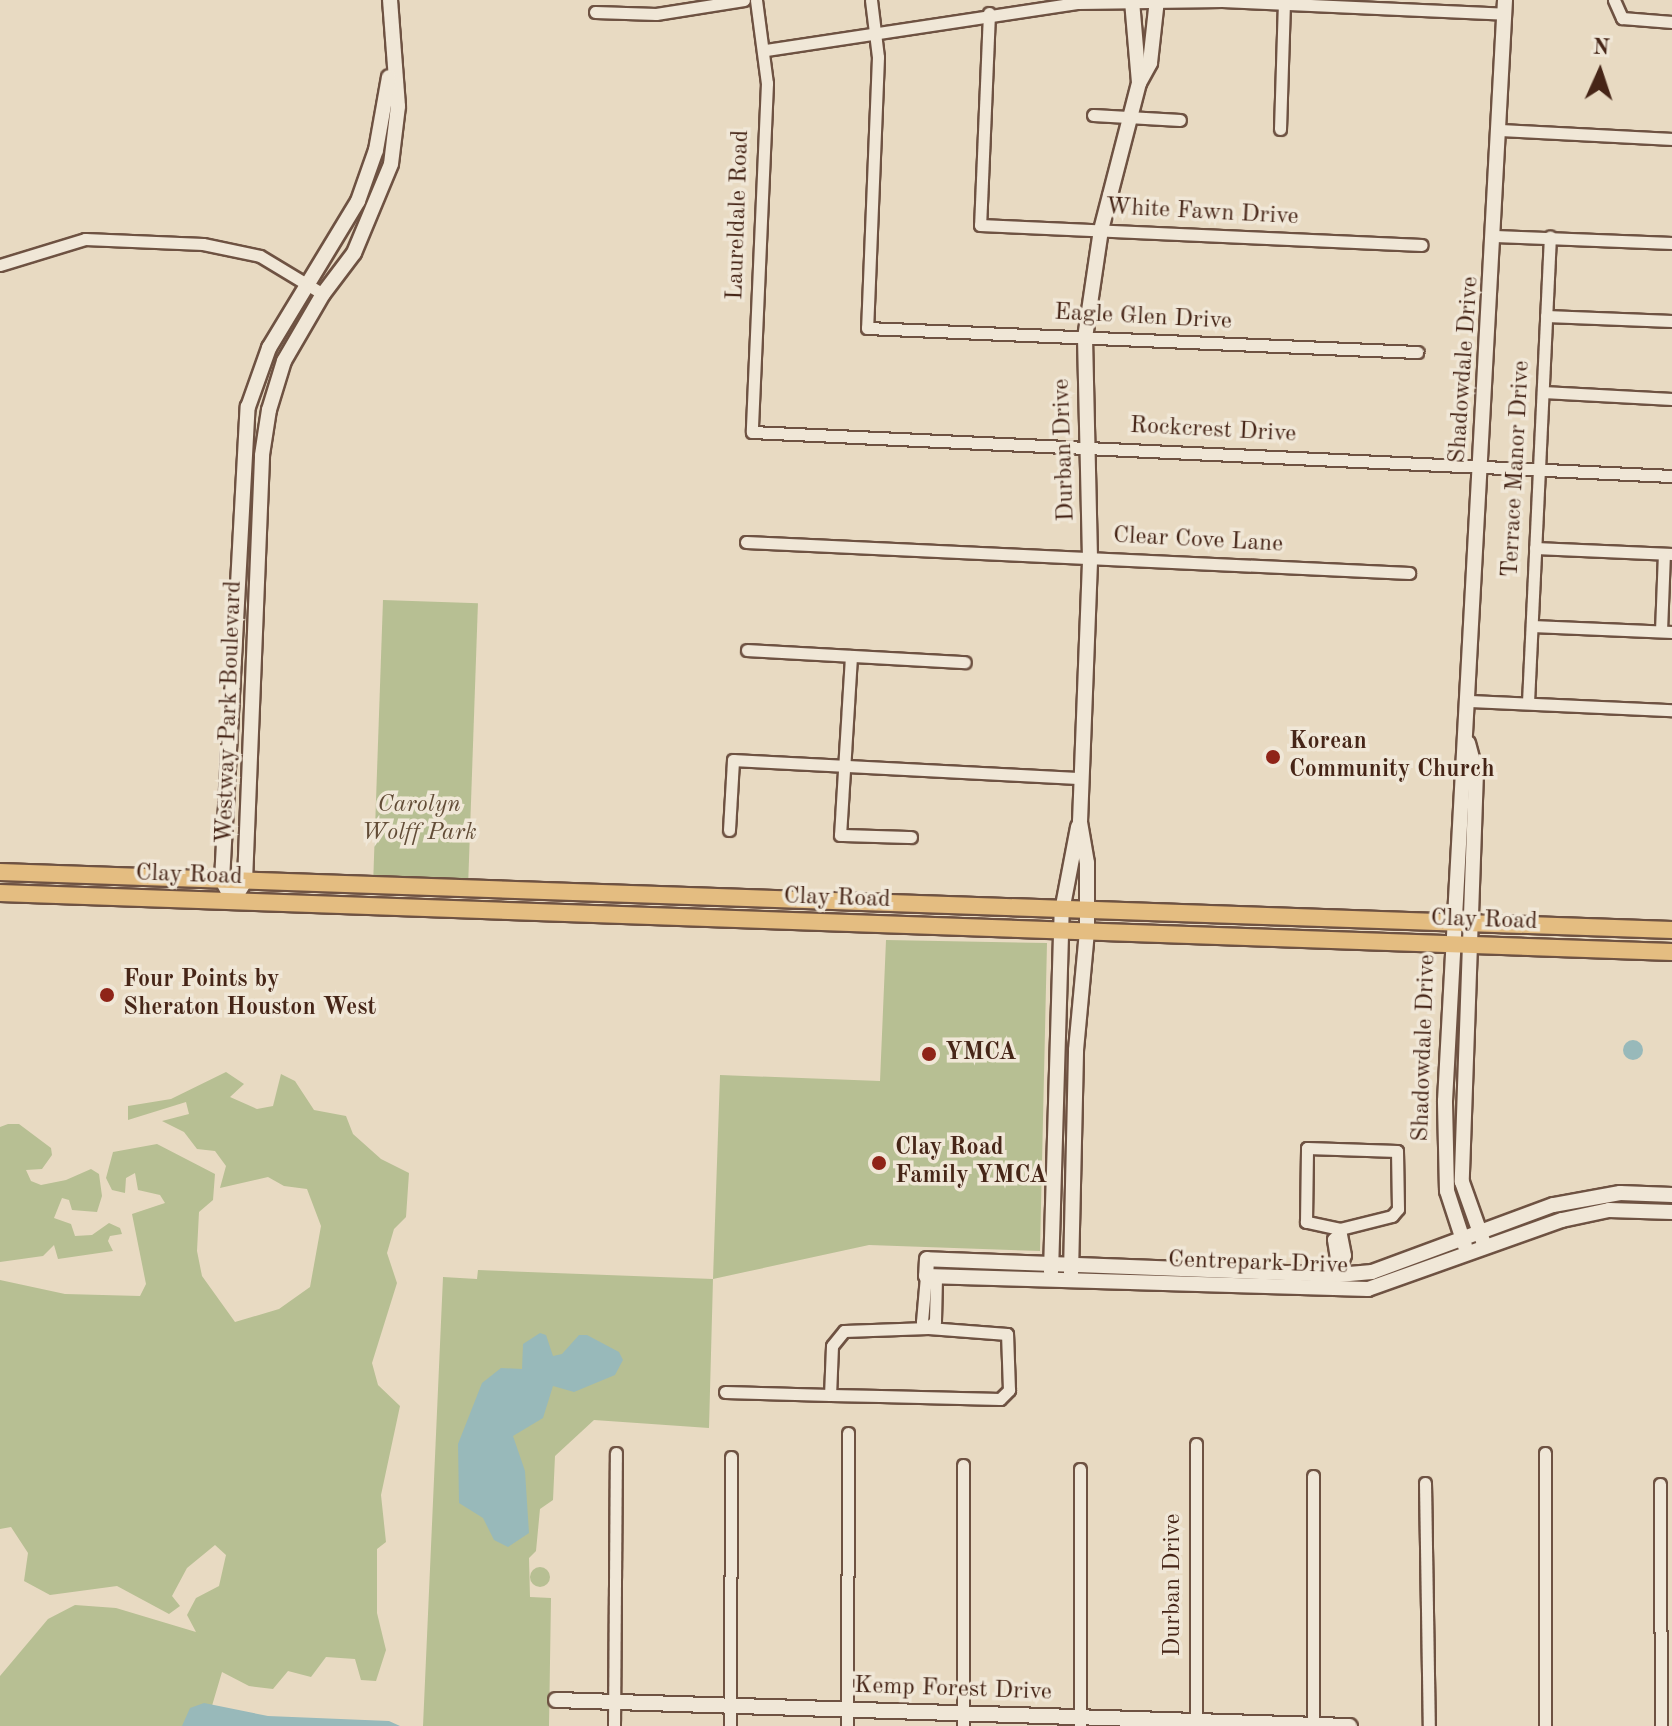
<!DOCTYPE html>
<html>
<head>
<meta charset="utf-8">
<style>
	body { margin:0 }
	#map { position:relative; width:1672px; height:1726px; overflow:hidden; background:#e8dac2; font-family:"Old Standard TT",serif }
	div>[style] { position:absolute }
	.green>* { inset:0; background:#b7bf93; transform-origin:0 0 }
	.round { border-radius:50% }
	.water>* { inset:0; background:#98b9ba }
	.roads { filter:drop-shadow(2px 0 #6e5242) drop-shadow(-2px 0 #6e5242) drop-shadow(0 2px #6e5242) drop-shadow(0 -2px #6e5242) }
	.street>* { height:11px; margin:-5.5px; padding:0 5.5px; transform-origin:5.5px; border-radius:5.5px; background:#f0e7d7 }
	.secondary>* { height:14px; margin:-7px; padding:0 7px; transform-origin:7px; border-radius:7px; background:#f0e7d7 }
	.primary>* { height:16px; margin:-8px; padding:0 8px; transform-origin:8px; border-radius:8px; background:#e4bd81 }
	.dots>* { width:22px; height:22px; translate:-50% -50%; box-sizing:border-box; border:4px solid #f0e7d7; border-radius:50% }
	span { translate:-50% -50%; white-space:nowrap; text-align:center; line-height:1.15; -webkit-text-stroke:7px #f0e7d7; paint-order:stroke }
	.street-label { font-size:24px; color:#462517 }
	.poi-label { font-size:24px; color:#462517; font-weight:700 }
	.left { translate:0 -50%; text-align:left }
	.park-label { font-size:24px; color:#624c36; font-style:italic }
	.north { position:absolute; left:1560px; top:32px; width:80px; height:80px; -webkit-text-stroke:6px #f0e7d7; paint-order:stroke; rotate:3deg; font-size:22px; font-weight:700; line-height:32px; text-align:center; color:#462517 }
	.north::after { content:''; display:block; margin:auto; width:28px; height:36px; background:#462517; clip-path:polygon(50% 0,100% 100%,50% 72%,0 100%) }
</style>
</head>
<body>
<div id="map">
	<div class="green">
		<i style="left:383px;top:600px;width:95px;height:285px;rotate:2deg"></i>
		<i style="clip-path:polygon(886px 940px,1047px 943px,1040px 1251px,869px 1245px,713px 1279px,709px 1428px,594px 1420px,555px 1456px,553px 1500px,540px 1509px,536px 1551px,529px 1558px,530px 1597px,551px 1598px,549px 1726px,423px 1726px,443px 1277px,477px 1279px,478px 1270px,713px 1279px,720px 1075px,880px 1081px)"></i>
		<i style="clip-path:polygon(226px 1072px,244px 1084px,230px 1097px,257px 1109px,273px 1106px,281px 1074px,295px 1081px,314px 1110px,346px 1116px,353px 1134px,381px 1159px,409px 1173px,406px 1217px,394px 1229px,387px 1253px,397px 1283px,372px 1363px,378px 1385px,400px 1406px,381px 1495px,386px 1542px,377px 1549px,377px 1613px,386px 1650px,376px 1681px,361px 1680px,355px 1659px,326px 1657px,311px 1677px,288px 1671px,273px 1689px,249px 1686px,222px 1672px,206px 1726px,0 1726px,0 1676px,48px 1619px,75px 1605px,116px 1608px,196px 1632px,187px 1615px,196px 1598px,219px 1586px,226px 1555px,215px 1545px,187px 1568px,172px 1596px,180px 1606px,169px 1614px,117px 1586px,50px 1595px,24px 1581px,28px 1553px,11px 1527px,0 1529px,0 1280px,65px 1294px,140px 1296px,146px 1284px,132px 1214px,165px 1203px,160px 1195px,138px 1190px,135px 1173px,126px 1178px,125px 1193px,112px 1190px,106px 1178px,113px 1152px,157px 1144px,215px 1174px,213px 1200px,199px 1212px,197px 1251px,202px 1276px,235px 1322px,279px 1309px,310px 1287px,321px 1226px,307px 1189px,284px 1186px,268px 1177px,220px 1188px,226px 1166px,215px 1151px,197px 1149px,184px 1132px,162px 1121px,189px 1114px,186px 1102px,128px 1120px,128px 1106px,171px 1099px)"></i>
		<i style="clip-path:polygon(8px 1124px,19px 1124px,51px 1148px,52px 1155px,42px 1169px,26px 1170px,31px 1181px,41px 1185px,66px 1180px,91px 1169px,99px 1174px,102px 1196px,97px 1212px,72px 1210px,69px 1200px,62px 1198px,54px 1218px,71px 1224px,75px 1236px,92px 1235px,109px 1223px,120px 1228px,122px 1234px,110px 1236px,108px 1241px,113px 1251px,58px 1259px,54px 1245px,43px 1256px,0 1262px,0 1127px)"></i>
		<i class="round" style="left:530px;top:1567px;width:20px;height:20px"></i>
	</div>
	<div class="water">
		<i class="round" style="left:1623px;top:1040px;width:20px;height:20px"></i>
		<i style="clip-path:polygon(540px 1333px,546px 1335px,553px 1356px,562px 1354px,579px 1335px,587px 1335px,619px 1352px,623px 1360px,615px 1375px,574px 1392px,553px 1386px,543px 1418px,513px 1436px,525px 1471px,529px 1533px,508px 1547px,494px 1540px,483px 1518px,459px 1503px,458px 1444px,482px 1383px,501px 1368px,522px 1369px,523px 1344px)"></i>
		<i style="clip-path:polygon(204px 1703px,268px 1716px,389px 1721px,400px 1726px,182px 1726px,190px 1708px)"></i>
	</div>
	<div class="roads">
		<div class="street">
			<i style="left:756px;top:0;width:84px;rotate:82.5deg"></i>
			<i style="left:767px;top:83px;width:349px;rotate:92.5deg"></i>
			<i style="left:752px;top:432px;width:921px;rotate:2.74deg"></i>
			<i style="left:871px;top:0;width:57px;rotate:83deg"></i>
			<i style="left:878px;top:57px;width:271px;rotate:92.3deg"></i>
			<i style="left:867px;top:328px;width:551px;rotate:2.5deg"></i>
			<i style="left:1614px;top:0;width:20px;rotate:66deg"></i>
			<i style="left:1622px;top:18px;width:50px;rotate:4.6deg"></i>
			<i style="left:595px;top:12px;width:61px;rotate:1.9deg"></i>
			<i style="left:656px;top:14px;width:89px;rotate:-9deg"></i>
			<i style="left:989px;top:13px;width:212px;rotate:92.4deg"></i>
			<i style="left:980px;top:225px;width:442px;rotate:2.6deg"></i>
			<i style="left:766px;top:50px;width:316px;rotate:-8.6deg"></i>
			<i style="left:1078px;top:3px;width:144px;rotate:-0.8deg"></i>
			<i style="left:1222px;top:1px;width:283px;rotate:2.6deg"></i>
			<i style="left:1093px;top:115px;width:87px;rotate:3.3deg"></i>
			<i style="left:1280px;top:129px;width:129px;rotate:-88.2deg"></i>
			<i style="left:1501px;top:130px;width:171px;rotate:3deg"></i>
			<i style="left:1495px;top:236px;width:177px;rotate:2.3deg"></i>
			<i style="left:0;top:265px;width:89px;rotate:-17deg"></i>
			<i style="left:85px;top:239px;width:118px;rotate:2.4deg"></i>
			<i style="left:203px;top:244px;width:58px;rotate:11.9deg"></i>
			<i style="left:260px;top:256px;width:74px;rotate:31.1deg"></i>
			<i style="left:1546px;top:316px;width:126px;rotate:2.3deg"></i>
			<i style="left:1543px;top:392px;width:129px;rotate:3.1deg"></i>
			<i style="left:746px;top:542px;width:664px;rotate:2.68deg"></i>
			<i style="left:1535px;top:548px;width:137px;rotate:2.5deg"></i>
			<i style="left:1532px;top:626px;width:140px;rotate:2.5deg"></i>
			<i style="left:1661px;top:631px;width:77px;rotate:-87.8deg"></i>
			<i style="left:747px;top:650px;width:218px;rotate:3.2deg"></i>
			<i style="left:851px;top:656px;width:179px;rotate:93.5deg"></i>
			<i style="left:840px;top:835px;width:71px;rotate:1.6deg"></i>
			<i style="left:1470px;top:701px;width:202px;rotate:2.6deg"></i>
			<i style="left:1528px;top:702px;width:466px;rotate:-87.3deg"></i>
			<i style="left:729px;top:830px;width:70px;rotate:-86.7deg"></i>
			<i style="left:733px;top:760px;width:349px;rotate:3deg"></i>
			<i style="left:1307px;top:1148px;width:90px;rotate:1.9deg"></i>
			<i style="left:1397px;top:1151px;width:58px;rotate:89deg"></i>
			<i style="left:1398px;top:1209px;width:9px;rotate:131deg"></i>
			<i style="left:1392px;top:1216px;width:54px;rotate:166deg"></i>
			<i style="left:1340px;top:1229px;width:35px;rotate:-168deg"></i>
			<i style="left:1306px;top:1222px;width:74px;rotate:-89.2deg"></i>
			<i style="left:1338px;top:1271px;width:32px;rotate:-99deg"></i>
			<i style="left:1333px;top:1239px;width:9px;rotate:-41deg"></i>
			<i style="left:1338px;top:1275px;width:21px;rotate:-71deg"></i>
			<i style="left:1345px;top:1255px;width:26px;rotate:-101deg"></i>
			<i style="left:926px;top:1276px;width:46px;rotate:95deg"></i>
			<i style="left:922px;top:1322px;width:8px;rotate:45deg"></i>
			<i style="left:928px;top:1328px;width:10px;rotate:-45deg"></i>
			<i style="left:935px;top:1321px;width:45px;rotate:-88.7deg"></i>
			<i style="left:725px;top:1392px;width:105px;rotate:1.6deg"></i>
			<i style="left:830px;top:1395px;width:50px;rotate:1.1deg"></i>
			<i style="left:880px;top:1396px;width:120px;rotate:1.4deg"></i>
			<i style="left:1000px;top:1399px;width:13px;rotate:-45deg"></i>
			<i style="left:1009px;top:1390px;width:56px;rotate:-92deg"></i>
			<i style="left:1007px;top:1334px;width:79px;rotate:-175.7deg"></i>
			<i style="left:928px;top:1328px;width:84px;rotate:178deg"></i>
			<i style="left:844px;top:1331px;width:19px;rotate:129deg"></i>
			<i style="left:832px;top:1346px;width:49px;rotate:92.3deg"></i>
			<i style="left:1545px;top:1453px;width:273px;rotate:90deg"></i>
			<i style="left:1080px;top:1469px;width:257px;rotate:90deg"></i>
			<i style="left:1425px;top:1483px;width:243px;rotate:89.1deg"></i>
			<i style="left:1660px;top:1484px;width:242px;rotate:89.8deg"></i>
			<i style="left:1196px;top:1725px;width:281px;rotate:-90deg"></i>
			<i style="left:614px;top:1726px;width:273px;rotate:-89.6deg"></i>
			<i style="left:730px;top:1726px;width:269px;rotate:-89.8deg"></i>
			<i style="left:847px;top:1726px;width:293px;rotate:-89.8deg"></i>
			<i style="left:963px;top:1726px;width:261px;rotate:-90deg"></i>
			<i style="left:1313px;top:1726px;width:250px;rotate:-90deg"></i>
		</div>
		<div class="secondary">
			<i style="left:1132px;top:1px;width:82px;rotate:85.1deg"></i>
			<i style="left:1468px;top:743px;width:30px;rotate:75deg"></i>
			<i style="left:1476px;top:772px;width:410px;rotate:92deg"></i>
			<i style="left:1462px;top:1182px;width:63px;rotate:70.4deg"></i>
			<i style="left:233px;top:901px;width:23px;rotate:-59deg"></i>
			<i style="left:245px;top:881px;width:426px;rotate:-87.7deg"></i>
			<i style="left:262px;top:455px;width:46px;rotate:-81.2deg"></i>
			<i style="left:269px;top:410px;width:51px;rotate:-73deg"></i>
			<i style="left:284px;top:361px;width:78px;rotate:-59.8deg"></i>
			<i style="left:323px;top:294px;width:51px;rotate:-52.9deg"></i>
			<i style="left:354px;top:253px;width:96px;rotate:-67.4deg"></i>
			<i style="left:391px;top:164px;width:58px;rotate:-83.1deg"></i>
			<i style="left:398px;top:106px;width:106px;rotate:-94.3deg"></i>
			<i style="left:233px;top:901px;width:24px;rotate:-118deg"></i>
			<i style="left:222px;top:880px;width:474px;rotate:-86.9deg"></i>
			<i style="left:248px;top:407px;width:63px;rotate:-70.4deg"></i>
			<i style="left:269px;top:348px;width:172px;rotate:-58.8deg"></i>
			<i style="left:358px;top:201px;width:54px;rotate:-70.6deg"></i>
			<i style="left:376px;top:150px;width:74px;rotate:-79.9deg"></i>
			<i style="left:1672px;top:1195px;width:52px;rotate:-177.8deg"></i>
			<i style="left:1620px;top:1193px;width:68px;rotate:169.8deg"></i>
			<i style="left:1553px;top:1205px;width:193px;rotate:159.7deg"></i>
			<i style="left:1372px;top:1272px;width:34px;rotate:175deg"></i>
			<i style="left:1338px;top:1275px;width:411px;rotate:-177.8deg"></i>
			<i style="left:927px;top:1259px;width:17px;rotate:93deg"></i>
			<i style="left:926px;top:1276px;width:442px;rotate:1.7deg"></i>
			<i style="left:1368px;top:1289px;width:206px;rotate:-19.6deg"></i>
			<i style="left:1562px;top:1220px;width:48px;rotate:-12deg"></i>
			<i style="left:1609px;top:1210px;width:63px;rotate:1.8deg"></i>
			<i style="left:1465px;top:1246px;width:58px;rotate:-108.1deg"></i>
			<i style="left:1447px;top:1191px;width:90px;rotate:-91.3deg"></i>
			<i style="left:1445px;top:1101px;width:1103px;rotate:-86.88deg"></i>
			<i style="left:1051px;top:1272px;width:361px;rotate:-88.3deg"></i>
			<i style="left:1062px;top:911px;width:86px;rotate:-79.2deg"></i>
			<i style="left:1071px;top:1273px;width:223px;rotate:-88.7deg"></i>
			<i style="left:1076px;top:1050px;width:119px;rotate:-84.7deg"></i>
			<i style="left:1087px;top:932px;width:69px;rotate:-90deg"></i>
			<i style="left:1087px;top:863px;width:42px;rotate:-99.7deg"></i>
			<i style="left:1080px;top:822px;width:264px;rotate:-87.8deg"></i>
			<i style="left:1090px;top:558px;width:220px;rotate:-91.3deg"></i>
			<i style="left:1085px;top:338px;width:109px;rotate:-81.6deg"></i>
			<i style="left:1101px;top:230px;width:152px;rotate:-75.5deg"></i>
			<i style="left:1139px;top:83px;width:23px;rotate:-61deg"></i>
			<i style="left:1150px;top:63px;width:63px;rotate:-83.7deg"></i>
			<i style="left:556px;top:1700px;width:794px;rotate:1.88deg"></i>
		</div>
		<div class="primary">
			<i style="left:0;top:872px;width:1673px;rotate:1.99deg"></i>
			<i style="left:0;top:893px;width:1673px;rotate:2.02deg"></i>
		</div>
	</div>
	<div class="dots">
		<i style="left:1273px;top:757px;background:#8f2418"></i>
		<i style="left:107px;top:995px;background:#8f2418"></i>
		<i style="left:929px;top:1054px;background:#8f2418"></i>
		<i style="left:879px;top:1163px;background:#8f2418"></i>
	</div>
	<div class="street-label">
		<span style="left:1202px;top:213px;rotate:3deg">White Fawn Drive</span>
		<span style="left:739px;top:215px;rotate:-88deg">Laureldale Road</span>
		<span style="left:1143px;top:318px;rotate:3deg">Eagle Glen Drive</span>
		<span style="left:1465px;top:370px;rotate:-86deg">Shadowdale Drive</span>
		<span style="left:1213px;top:431px;rotate:3deg">Rockcrest Drive</span>
		<span style="left:1065px;top:450px;rotate:-92deg">Durban Drive</span>
		<span style="left:1517px;top:469px;rotate:-87deg">Terrace Manor Drive</span>
		<span style="left:1198px;top:541px;rotate:3deg">Clear Cove Lane</span>
		<span style="left:230px;top:712px;rotate:-88deg">Westway Park Boulevard</span>
		<span style="left:189px;top:876px;rotate:2deg">Clay Road</span>
		<span style="left:837px;top:899px;rotate:2deg">Clay Road</span>
		<span style="left:1484px;top:921px;rotate:2deg">Clay Road</span>
		<span style="left:1425px;top:1048px;rotate:-88deg">Shadowdale Drive</span>
		<span style="left:1258px;top:1264px;rotate:2deg">Centrepark Drive</span>
		<span style="left:1174px;top:1585px;rotate:-90deg">Durban Drive</span>
		<span style="left:953px;top:1690px;rotate:2deg">Kemp Forest Drive</span>
	</div>
	<div class="poi-label">
		<span class="left" style="left:1289px;top:757px">Korean<br>Community Church</span>
		<span class="left" style="left:123px;top:995px">Four Points by<br>Sheraton Houston West</span>
		<span class="left" style="left:945px;top:1054px">YMCA</span>
		<span class="left" style="left:895px;top:1163px">Clay Road<br>Family YMCA</span>
	</div>
	<div class="park-label">
		<span style="left:419px;top:820px">Carolyn<br>Wolff Park</span>
	</div>
	<div class="north">N</div>
</div>
</body>
</html>
